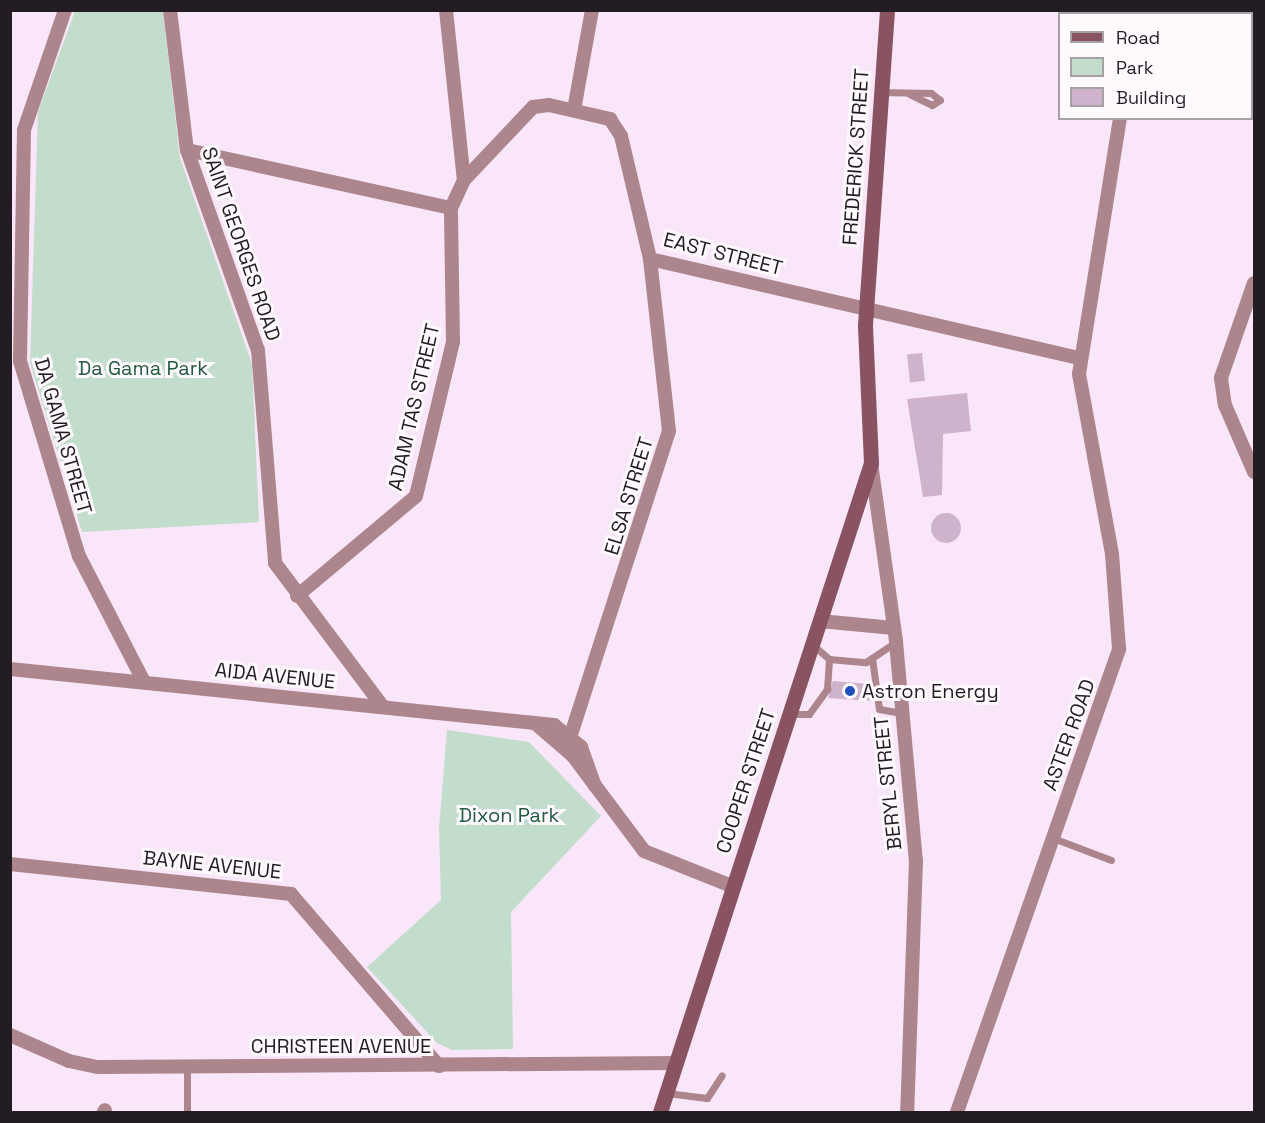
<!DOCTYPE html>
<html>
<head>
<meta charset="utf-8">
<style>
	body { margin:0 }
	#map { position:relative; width:1265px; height:1123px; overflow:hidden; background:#f9e6f8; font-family:"Space Grotesk",sans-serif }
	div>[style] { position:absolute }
	.green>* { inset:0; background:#c3ddcd }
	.building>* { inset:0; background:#cfb3cd; transform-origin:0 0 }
	.round { border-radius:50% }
	.service>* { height:7px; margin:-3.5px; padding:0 3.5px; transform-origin:3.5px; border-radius:3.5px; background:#ac858d }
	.minor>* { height:14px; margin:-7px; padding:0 7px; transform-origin:7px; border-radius:7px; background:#ac858d }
	.secondary>* { height:15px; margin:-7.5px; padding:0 7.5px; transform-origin:7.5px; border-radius:7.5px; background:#895361 }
	.dots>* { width:16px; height:16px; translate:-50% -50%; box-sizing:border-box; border:3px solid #fdf9fc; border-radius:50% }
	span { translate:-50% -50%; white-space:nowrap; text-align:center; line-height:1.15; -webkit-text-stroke:6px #fdf9fc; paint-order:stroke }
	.street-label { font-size:20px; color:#231c23 }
	.park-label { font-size:20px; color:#225b3e }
	.poi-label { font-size:20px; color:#231c23 }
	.left { translate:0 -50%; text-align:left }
	.frame { position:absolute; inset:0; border:12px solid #231c23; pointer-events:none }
	.legend { position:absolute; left:1058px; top:12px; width:195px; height:108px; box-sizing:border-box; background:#fdf9fc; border:2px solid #a6a1a5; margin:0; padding:8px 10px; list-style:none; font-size:18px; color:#231c23 }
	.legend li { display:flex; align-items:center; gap:12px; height:30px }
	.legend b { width:30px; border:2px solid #a6a1a5 }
</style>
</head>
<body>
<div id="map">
	<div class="green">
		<i style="clip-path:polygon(75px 11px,163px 11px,180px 158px,252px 364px,259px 522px,82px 532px,30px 363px,38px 112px)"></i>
		<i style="clip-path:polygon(447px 730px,529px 742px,601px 816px,511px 912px,513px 1049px,452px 1050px,437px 1043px,367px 967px,441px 900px,439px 828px)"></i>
	</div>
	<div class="building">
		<i style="left:922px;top:353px;width:28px;height:15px;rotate:84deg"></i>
		<i style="clip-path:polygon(967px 393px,971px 431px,943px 434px,942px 495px,923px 497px,907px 399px)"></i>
		<i class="round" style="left:931px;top:513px;width:30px;height:30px"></i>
		<i style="clip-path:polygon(833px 681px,870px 684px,871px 701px,828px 698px)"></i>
	</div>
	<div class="service">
		<i style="left:881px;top:92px;width:50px;rotate:1.1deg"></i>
		<i style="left:931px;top:93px;width:11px;rotate:38deg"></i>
		<i style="left:940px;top:100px;width:9px;rotate:148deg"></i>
		<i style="left:932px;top:105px;width:25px;rotate:-154deg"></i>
		<i style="left:872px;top:658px;width:51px;rotate:82.2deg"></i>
		<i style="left:879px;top:709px;width:23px;rotate:10deg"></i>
		<i style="left:829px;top:659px;width:37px;rotate:5deg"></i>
		<i style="left:866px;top:662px;width:36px;rotate:-34deg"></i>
		<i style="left:790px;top:714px;width:19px"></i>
		<i style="left:809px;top:714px;width:31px;rotate:-54deg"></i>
		<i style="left:827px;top:689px;width:30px;rotate:-86deg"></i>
		<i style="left:829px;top:659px;width:21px;rotate:-139deg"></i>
		<i style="left:1053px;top:838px;width:62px;rotate:20.8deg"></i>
		<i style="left:187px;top:1066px;width:46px;rotate:90deg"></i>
		<i style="left:667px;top:1093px;width:40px;rotate:7.1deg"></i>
		<i style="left:707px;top:1098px;width:27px;rotate:-57deg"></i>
	</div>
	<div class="minor">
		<i style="left:65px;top:10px;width:127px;rotate:108.9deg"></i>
		<i style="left:24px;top:130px;width:231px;rotate:91deg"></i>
		<i style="left:20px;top:361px;width:204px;rotate:73.2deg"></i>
		<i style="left:79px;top:556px;width:142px;rotate:62.7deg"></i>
		<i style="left:170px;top:10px;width:141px;rotate:83.1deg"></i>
		<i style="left:187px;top:150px;width:212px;rotate:70.5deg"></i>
		<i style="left:258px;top:350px;width:214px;rotate:85.4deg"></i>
		<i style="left:275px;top:563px;width:180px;rotate:53.1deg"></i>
		<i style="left:446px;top:10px;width:171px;rotate:84deg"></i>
		<i style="left:1135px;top:14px;width:4px;rotate:-90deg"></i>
		<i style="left:574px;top:110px;width:102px;rotate:-79.8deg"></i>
		<i style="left:187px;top:150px;width:270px;rotate:12.4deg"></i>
		<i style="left:650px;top:259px;width:441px;rotate:13deg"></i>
		<i style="left:1254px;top:283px;width:101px;rotate:109.2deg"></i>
		<i style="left:1221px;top:378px;width:27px;rotate:82deg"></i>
		<i style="left:1225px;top:405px;width:73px;rotate:66.6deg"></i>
		<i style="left:871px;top:463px;width:181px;rotate:82deg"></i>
		<i style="left:896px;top:642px;width:219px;rotate:84.8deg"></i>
		<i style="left:916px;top:860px;width:252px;rotate:92deg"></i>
		<i style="left:297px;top:596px;width:155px;rotate:-40deg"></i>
		<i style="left:416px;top:496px;width:158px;rotate:-76.5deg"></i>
		<i style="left:453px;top:342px;width:134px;rotate:-90.9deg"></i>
		<i style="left:451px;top:208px;width:31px;rotate:-65deg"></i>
		<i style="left:464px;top:180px;width:100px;rotate:-46.6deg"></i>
		<i style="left:533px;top:107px;width:16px;rotate:-7deg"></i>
		<i style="left:549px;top:105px;width:63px;rotate:12.9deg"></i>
		<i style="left:610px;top:119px;width:20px;rotate:57deg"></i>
		<i style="left:621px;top:136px;width:126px;rotate:76.7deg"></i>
		<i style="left:650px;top:259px;width:173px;rotate:83.7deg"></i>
		<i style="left:669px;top:431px;width:334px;rotate:107.9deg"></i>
		<i style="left:820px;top:621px;width:74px;rotate:5.4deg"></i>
		<i style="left:10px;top:669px;width:547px;rotate:5.88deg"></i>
		<i style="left:554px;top:725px;width:35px;rotate:39deg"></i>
		<i style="left:581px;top:747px;width:41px;rotate:70.3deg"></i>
		<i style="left:536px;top:724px;width:49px;rotate:40.9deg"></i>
		<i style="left:573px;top:756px;width:119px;rotate:53.2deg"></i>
		<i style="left:644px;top:851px;width:97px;rotate:21.8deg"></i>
		<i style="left:10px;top:864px;width:283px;rotate:6.1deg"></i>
		<i style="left:291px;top:894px;width:227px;rotate:49.3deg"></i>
		<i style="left:10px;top:1035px;width:64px;rotate:23.8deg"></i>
		<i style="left:69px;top:1061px;width:30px;rotate:12deg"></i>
		<i style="left:98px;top:1067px;width:579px;rotate:-0.4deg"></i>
		<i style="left:104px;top:1112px;width:2px;rotate:-63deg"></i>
		<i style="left:957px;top:1112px;width:491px;rotate:-70.7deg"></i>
		<i style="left:1119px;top:649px;width:95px;rotate:-94.2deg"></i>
		<i style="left:1112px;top:554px;width:183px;rotate:-100.4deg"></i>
		<i style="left:1079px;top:374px;width:259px;rotate:-80.9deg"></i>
	</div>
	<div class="secondary">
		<i style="left:660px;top:1112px;width:682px;rotate:-71.99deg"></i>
		<i style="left:871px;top:463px;width:138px;rotate:-92.5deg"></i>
		<i style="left:865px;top:325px;width:316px;rotate:-86deg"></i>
	</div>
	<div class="dots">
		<i style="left:850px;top:691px;background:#1e4fbc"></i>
	</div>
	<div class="street-label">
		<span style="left:856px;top:157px;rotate:-86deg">FREDERICK STREET</span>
		<span style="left:241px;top:244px;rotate:71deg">SAINT GEORGES ROAD</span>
		<span style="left:723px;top:254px;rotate:14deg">EAST STREET</span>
		<span style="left:414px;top:407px;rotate:-77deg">ADAM TAS STREET</span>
		<span style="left:63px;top:436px;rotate:74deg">DA GAMA STREET</span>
		<span style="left:629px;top:496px;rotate:-73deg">ELSA STREET</span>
		<span style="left:275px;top:676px;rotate:6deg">AIDA AVENUE</span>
		<span style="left:1069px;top:735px;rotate:-70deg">ASTER ROAD</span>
		<span style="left:746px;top:781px;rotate:-72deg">COOPER STREET</span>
		<span style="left:888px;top:783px;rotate:-96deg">BERYL STREET</span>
		<span style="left:212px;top:865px;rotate:6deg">BAYNE AVENUE</span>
		<span style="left:341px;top:1046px">CHRISTEEN AVENUE</span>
	</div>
	<div class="park-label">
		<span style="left:143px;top:368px">Da Gama Park</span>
		<span style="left:509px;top:815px">Dixon Park</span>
	</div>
	<div class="poi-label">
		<span class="left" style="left:862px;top:691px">Astron Energy</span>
	</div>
	<div class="frame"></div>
	<ul class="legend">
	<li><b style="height:8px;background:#895361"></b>Road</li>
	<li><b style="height:16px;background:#c3ddcd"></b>Park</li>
	<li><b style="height:16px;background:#cfb3cd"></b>Building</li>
	</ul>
</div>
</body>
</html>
